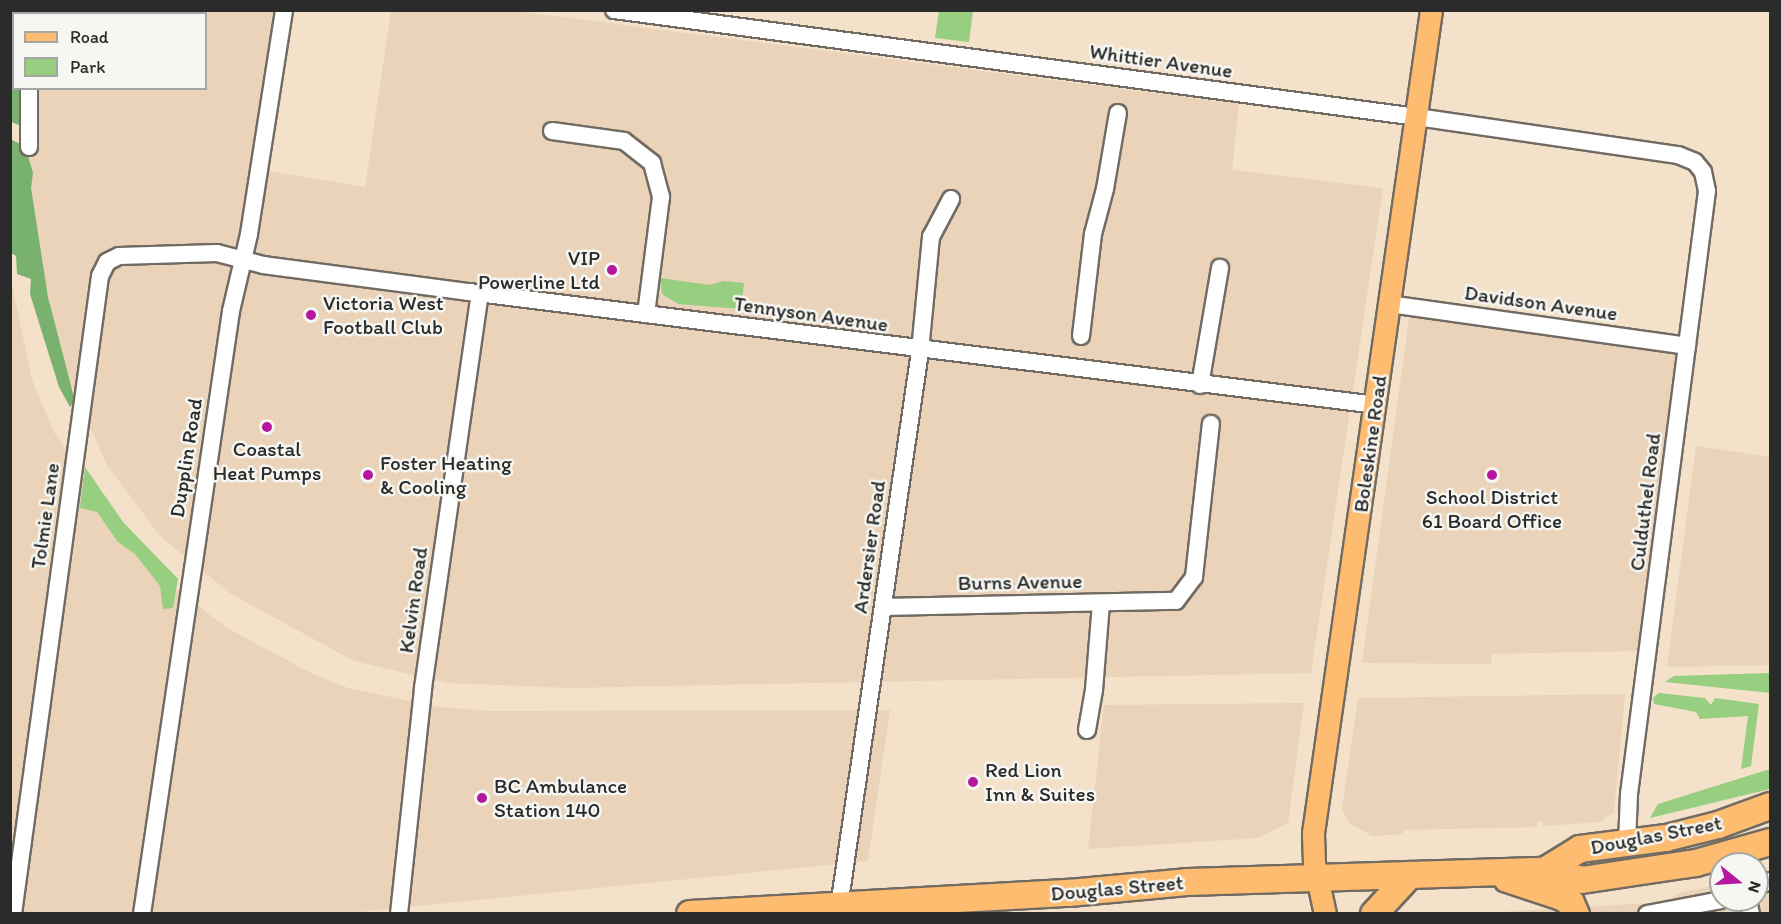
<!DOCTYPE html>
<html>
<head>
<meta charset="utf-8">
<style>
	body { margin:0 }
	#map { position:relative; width:1781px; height:924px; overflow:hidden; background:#f4e1ca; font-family:Itim,sans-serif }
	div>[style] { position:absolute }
	.built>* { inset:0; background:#ead3b8 }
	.green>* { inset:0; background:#97ce80 }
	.forest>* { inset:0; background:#79b16e }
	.roads { filter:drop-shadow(2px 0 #716b63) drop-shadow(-2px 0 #716b63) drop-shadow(0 2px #716b63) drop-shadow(0 -2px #716b63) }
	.minor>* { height:16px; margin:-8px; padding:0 8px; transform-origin:8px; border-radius:8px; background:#fff }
	.major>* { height:21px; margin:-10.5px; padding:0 10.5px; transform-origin:10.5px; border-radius:10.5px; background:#fdbc70 }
	.highway>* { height:26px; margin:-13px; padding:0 13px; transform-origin:13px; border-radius:13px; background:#fdbc70 }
	.dots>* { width:16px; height:16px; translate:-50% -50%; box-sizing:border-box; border:3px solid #f6f6f2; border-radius:50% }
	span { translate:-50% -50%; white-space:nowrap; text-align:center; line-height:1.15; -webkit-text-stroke:5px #f6f6f2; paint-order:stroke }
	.street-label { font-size:21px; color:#2b2b2b }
	.poi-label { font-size:21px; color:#2b2b2b }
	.right { translate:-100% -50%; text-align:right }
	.left { translate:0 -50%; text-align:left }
	.frame { position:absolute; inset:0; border:12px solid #2b2b2b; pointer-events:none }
	.legend { position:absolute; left:12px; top:12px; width:195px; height:78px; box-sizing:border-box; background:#f6f6f2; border:2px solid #a5a5a2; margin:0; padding:8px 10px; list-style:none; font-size:18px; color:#2b2b2b }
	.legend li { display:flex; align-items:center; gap:12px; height:30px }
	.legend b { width:30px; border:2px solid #a5a5a2 }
	.north { position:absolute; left:1709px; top:852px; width:60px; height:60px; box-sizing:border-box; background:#f6f6f2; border:2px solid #a5a5a2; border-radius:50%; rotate:108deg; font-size:16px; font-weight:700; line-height:24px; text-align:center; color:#2b2b2b }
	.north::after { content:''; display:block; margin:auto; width:21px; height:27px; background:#b5179e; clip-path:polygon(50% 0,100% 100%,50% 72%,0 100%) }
</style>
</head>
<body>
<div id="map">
	<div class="built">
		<i style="clip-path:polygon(10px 11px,276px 11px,249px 168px,365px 187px,391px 11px,515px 11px,1239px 104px,1232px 170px,1383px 188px,1311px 673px,570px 688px,448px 683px,354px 661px,231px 594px,160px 536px,107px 465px,61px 362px,28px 192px,21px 89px,206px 88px,206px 14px,14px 14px,13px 21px)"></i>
		<i style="clip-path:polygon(10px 275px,32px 380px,54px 432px,110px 519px,159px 576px,227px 628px,311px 673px,348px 688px,438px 707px,491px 711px,890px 710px,868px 861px,349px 913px,11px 913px)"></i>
		<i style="clip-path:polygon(1410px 311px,1676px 349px,1638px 651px,1492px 654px,1491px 664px,1362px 663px)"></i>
		<i style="clip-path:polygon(1696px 446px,1770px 457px,1770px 665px,1667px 667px)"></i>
		<i style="clip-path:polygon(1625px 694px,1614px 812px,1600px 822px,1543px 826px,1543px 822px,1537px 822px,1537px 827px,1403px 830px,1403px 834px,1372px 836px,1349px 823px,1342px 809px,1358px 698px)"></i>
		<i style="clip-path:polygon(1304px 703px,1288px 823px,1258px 838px,1088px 849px,1104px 705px)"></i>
		<i style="clip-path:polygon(1770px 871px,1770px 913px,1465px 914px,1667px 902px,1679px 893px,1721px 884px,1721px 900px,1757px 900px,1757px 876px)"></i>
	</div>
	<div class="green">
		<i style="clip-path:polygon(939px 11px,973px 11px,969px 42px,935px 38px)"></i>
		<i style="clip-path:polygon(660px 278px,710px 285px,723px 281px,744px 283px,741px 309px,678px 304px,662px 294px)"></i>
		<i style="clip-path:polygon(85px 467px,123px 522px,178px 579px,173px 608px,163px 609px,160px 586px,135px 554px,118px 542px,97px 512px,80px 508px)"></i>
		<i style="clip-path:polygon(1770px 673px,1770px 693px,1665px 682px,1674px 676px)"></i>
		<i style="clip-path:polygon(1659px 693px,1705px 698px,1711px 705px,1715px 698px,1759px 704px,1751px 766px,1741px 769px,1748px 716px,1700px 719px,1696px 712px,1654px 704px,1653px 698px)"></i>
		<i style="clip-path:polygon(1770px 769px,1770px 789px,1650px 818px,1658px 804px)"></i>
	</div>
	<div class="forest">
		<i style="clip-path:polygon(10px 28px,14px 88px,22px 89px,25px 119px,19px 125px,11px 122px)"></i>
		<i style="clip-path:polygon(10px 139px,25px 146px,33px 173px,31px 188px,48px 297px,75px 401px,70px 407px,59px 387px,30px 294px,31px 279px,17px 274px,16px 256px,11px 253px)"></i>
	</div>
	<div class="roads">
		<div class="minor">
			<i style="left:614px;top:10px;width:810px;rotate:7.59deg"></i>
			<i style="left:1417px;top:117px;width:264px;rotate:8.3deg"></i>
			<i style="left:1678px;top:155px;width:18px;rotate:22deg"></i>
			<i style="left:1695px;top:162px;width:13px;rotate:51deg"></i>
			<i style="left:1703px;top:172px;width:19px;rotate:78deg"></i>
			<i style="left:1707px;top:191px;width:608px;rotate:97.37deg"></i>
			<i style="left:1629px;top:794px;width:50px;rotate:92.3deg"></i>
			<i style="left:37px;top:14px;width:4px;rotate:-76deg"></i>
			<i style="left:29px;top:88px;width:59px;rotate:90deg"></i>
			<i style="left:552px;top:131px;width:73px;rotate:7.9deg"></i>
			<i style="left:624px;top:141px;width:36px;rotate:38deg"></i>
			<i style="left:652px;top:163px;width:35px;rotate:75deg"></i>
			<i style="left:661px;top:197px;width:118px;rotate:97.3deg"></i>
			<i style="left:1389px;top:304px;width:301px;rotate:8deg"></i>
			<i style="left:1081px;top:336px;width:103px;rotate:-83.3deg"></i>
			<i style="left:1093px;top:234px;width:47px;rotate:-75.1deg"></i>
			<i style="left:1105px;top:189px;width:77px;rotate:-80.3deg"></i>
			<i style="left:1200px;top:385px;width:119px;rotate:-80.3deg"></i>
			<i style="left:883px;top:607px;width:293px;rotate:-1.2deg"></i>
			<i style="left:1176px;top:601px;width:30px;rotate:-53deg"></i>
			<i style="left:1194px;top:577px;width:154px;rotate:-83.7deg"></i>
			<i style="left:1087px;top:730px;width:41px;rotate:-80.1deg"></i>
			<i style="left:1094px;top:690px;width:87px;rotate:-85.4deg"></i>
			<i style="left:1757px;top:886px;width:14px;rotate:-21deg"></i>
			<i style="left:1748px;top:900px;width:14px;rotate:78deg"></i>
			<i style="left:13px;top:914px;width:644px;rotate:-82.23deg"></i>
			<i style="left:100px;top:276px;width:16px;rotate:-63deg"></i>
			<i style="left:107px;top:262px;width:13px;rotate:-27deg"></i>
			<i style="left:119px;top:256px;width:98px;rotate:-1.8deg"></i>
			<i style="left:217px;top:253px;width:48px;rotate:14.6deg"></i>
			<i style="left:263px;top:265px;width:208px;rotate:7.5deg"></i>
			<i style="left:469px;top:292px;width:914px;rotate:7.1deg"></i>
			<i style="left:142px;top:914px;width:610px;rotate:-81.6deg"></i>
			<i style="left:231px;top:311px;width:79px;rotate:-76.8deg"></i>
			<i style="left:249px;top:234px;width:227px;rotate:-81.1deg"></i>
			<i style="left:399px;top:914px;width:227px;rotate:-83.9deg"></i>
			<i style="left:423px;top:688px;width:398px;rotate:-81.8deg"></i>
			<i style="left:838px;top:914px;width:569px;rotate:-81.71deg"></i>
			<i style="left:920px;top:351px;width:115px;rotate:-84.5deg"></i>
			<i style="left:931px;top:237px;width:43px;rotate:-62.2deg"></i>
			<i style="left:1647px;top:914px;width:75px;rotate:-10.7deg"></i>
		</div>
		<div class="major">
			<i style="left:1325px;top:914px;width:52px;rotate:-102.2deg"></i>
			<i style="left:1314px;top:863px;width:30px;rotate:-92deg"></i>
			<i style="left:1313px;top:833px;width:831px;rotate:-81.84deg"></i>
		</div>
		<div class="highway">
			<i style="left:1544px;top:871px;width:42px;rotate:-31.4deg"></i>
			<i style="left:1580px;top:849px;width:87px;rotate:-7.3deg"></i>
			<i style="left:1666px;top:838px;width:54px;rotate:-14deg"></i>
			<i style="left:1718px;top:825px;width:55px;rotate:-20.1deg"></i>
			<i style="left:1507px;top:879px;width:58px;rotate:18.1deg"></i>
			<i style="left:1562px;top:897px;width:11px;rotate:34deg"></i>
			<i style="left:1571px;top:903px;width:12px;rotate:66deg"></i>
			<i style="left:690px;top:914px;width:380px;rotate:-3.2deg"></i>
			<i style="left:1069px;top:893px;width:120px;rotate:-5.3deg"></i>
			<i style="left:1188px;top:882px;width:356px;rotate:-1.8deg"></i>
			<i style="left:1544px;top:871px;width:39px;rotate:13deg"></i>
			<i style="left:1582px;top:880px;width:115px;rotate:-8.5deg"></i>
			<i style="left:1696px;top:863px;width:77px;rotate:-15.8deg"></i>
			<i style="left:1374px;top:914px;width:53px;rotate:-47.3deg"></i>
		</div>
	</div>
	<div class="dots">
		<i style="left:612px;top:270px;background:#b5179e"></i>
		<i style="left:311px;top:315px;background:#b5179e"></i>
		<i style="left:267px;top:427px;background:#b5179e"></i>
		<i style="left:368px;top:475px;background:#b5179e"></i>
		<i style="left:1492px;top:475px;background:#b5179e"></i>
		<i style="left:973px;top:782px;background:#b5179e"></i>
		<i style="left:482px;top:798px;background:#b5179e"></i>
	</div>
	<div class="street-label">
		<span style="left:1161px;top:61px;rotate:8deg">Whittier Avenue</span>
		<span style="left:1541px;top:303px;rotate:8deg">Davidson Avenue</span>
		<span style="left:811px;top:314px;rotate:8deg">Tennyson Avenue</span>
		<span style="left:1370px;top:444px;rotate:-82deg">Boleskine Road</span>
		<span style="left:186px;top:458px;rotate:-81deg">Dupplin Road</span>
		<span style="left:1645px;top:502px;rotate:-83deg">Culduthel Road</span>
		<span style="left:45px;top:516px;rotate:-82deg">Tolmie Lane</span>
		<span style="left:869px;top:547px;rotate:-82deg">Ardersier Road</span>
		<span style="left:1020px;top:582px;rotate:-1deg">Burns Avenue</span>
		<span style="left:413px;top:600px;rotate:-82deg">Kelvin Road</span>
		<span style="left:1656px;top:835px;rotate:-11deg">Douglas Street</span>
		<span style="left:1117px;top:888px;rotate:-5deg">Douglas Street</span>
	</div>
	<div class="poi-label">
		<span class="right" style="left:600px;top:270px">VIP<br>Powerline Ltd</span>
		<span class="left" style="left:323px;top:315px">Victoria West<br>Football Club</span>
		<span style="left:267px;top:461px">Coastal<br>Heat Pumps</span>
		<span class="left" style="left:380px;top:475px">Foster Heating<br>&amp; Cooling</span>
		<span style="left:1492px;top:509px">School District<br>61 Board Office</span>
		<span class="left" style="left:985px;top:782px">Red Lion<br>Inn &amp; Suites</span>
		<span class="left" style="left:494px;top:798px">BC Ambulance<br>Station 140</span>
	</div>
	<div class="frame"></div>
	<ul class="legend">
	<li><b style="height:8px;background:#fdbc70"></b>Road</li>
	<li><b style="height:16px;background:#97ce80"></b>Park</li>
	</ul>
	<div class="north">N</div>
</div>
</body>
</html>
